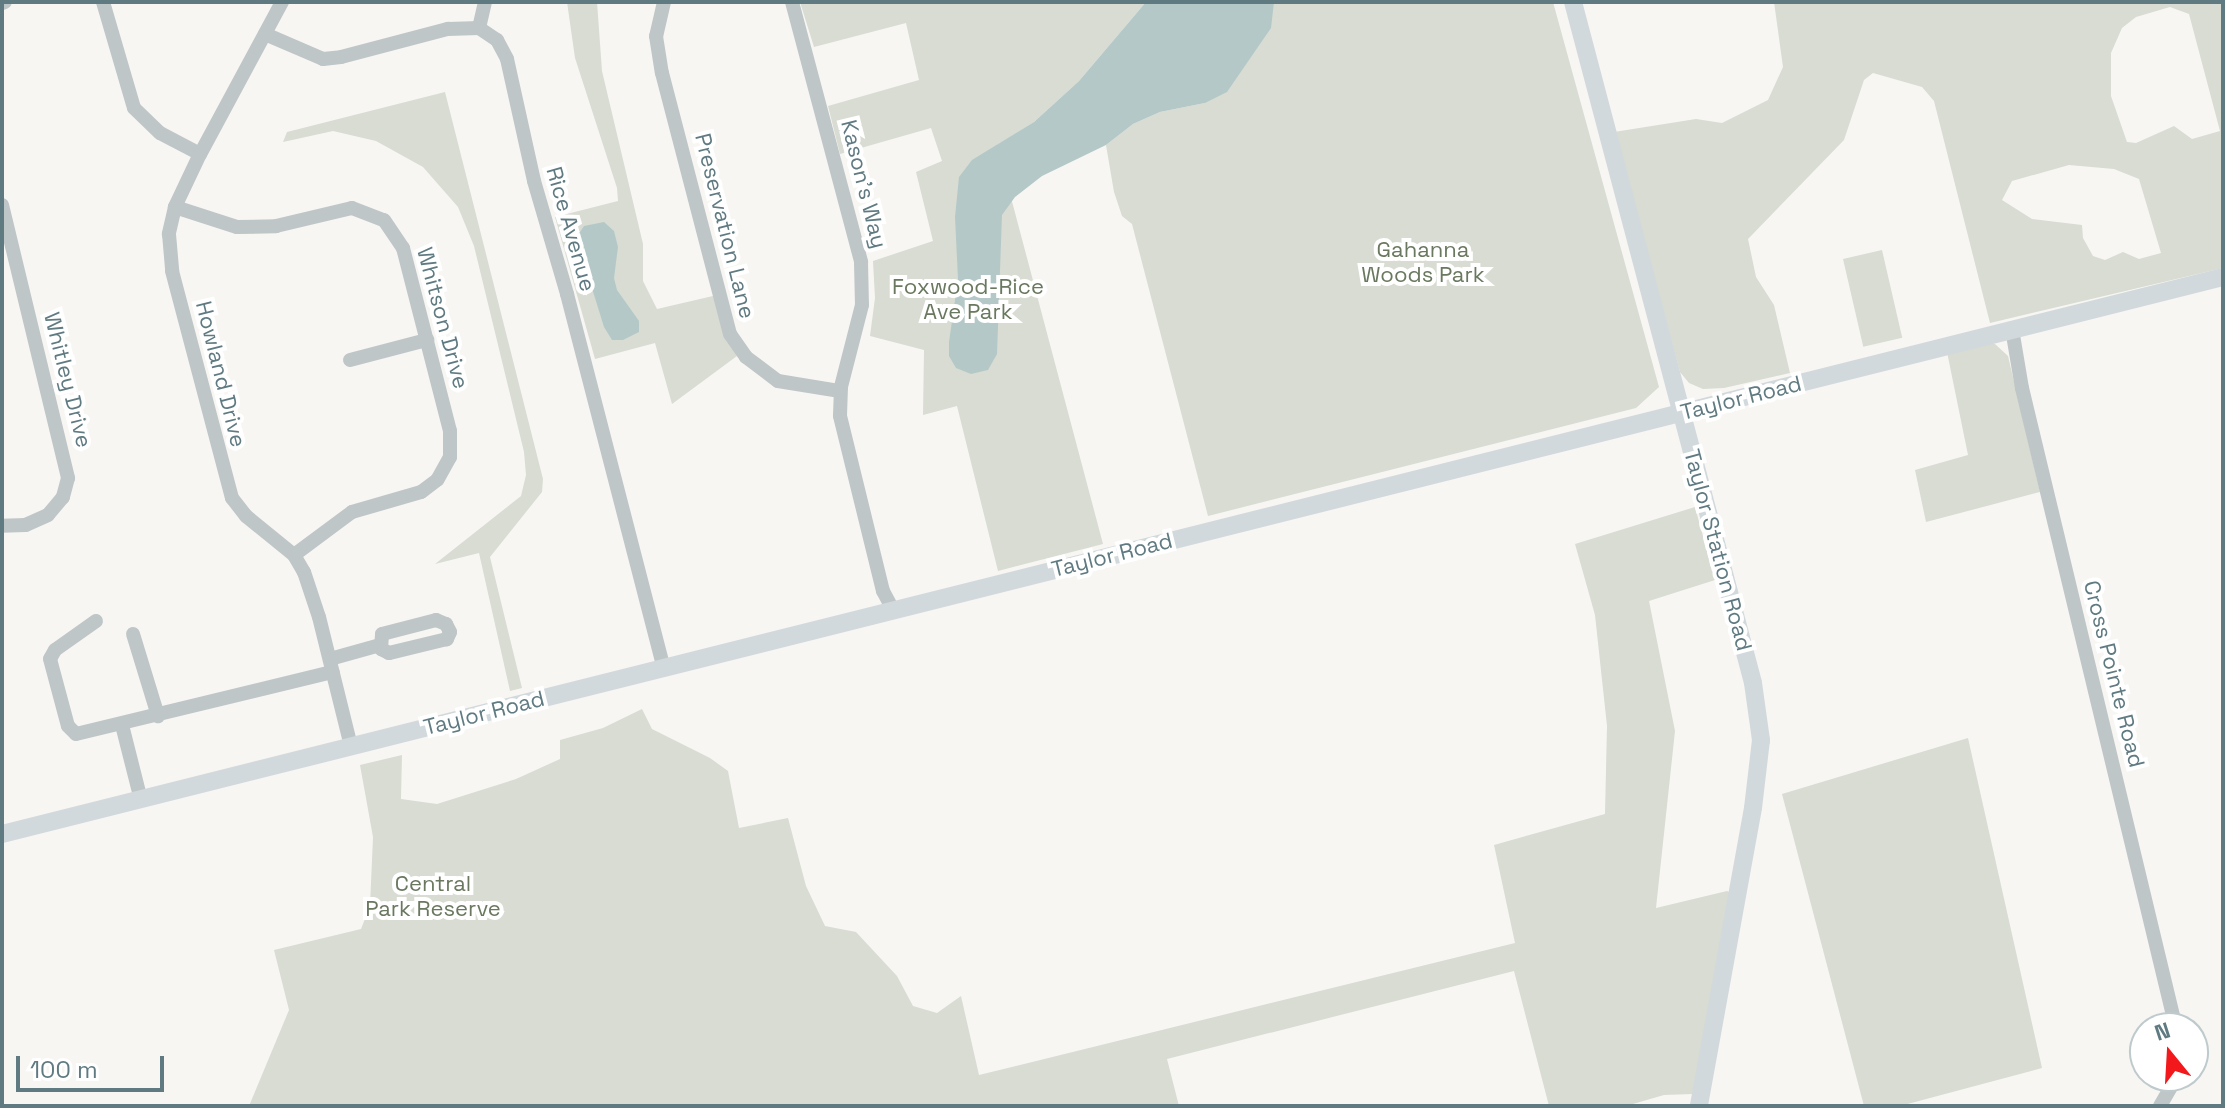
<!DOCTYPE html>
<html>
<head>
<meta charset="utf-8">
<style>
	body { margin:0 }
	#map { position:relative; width:2225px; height:1108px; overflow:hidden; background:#f7f6f3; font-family:"Space Grotesk",sans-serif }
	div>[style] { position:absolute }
	.green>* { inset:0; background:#d8dcd2; transform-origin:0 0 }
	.water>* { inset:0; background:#b4c8c8 }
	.minor>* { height:14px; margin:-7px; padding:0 7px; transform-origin:7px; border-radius:7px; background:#bfc6c8 }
	.major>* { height:18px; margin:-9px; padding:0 9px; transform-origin:9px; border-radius:9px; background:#d2d9dc }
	span { translate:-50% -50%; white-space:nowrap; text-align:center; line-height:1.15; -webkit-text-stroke:8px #fff; paint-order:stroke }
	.street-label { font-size:22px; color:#5f7a81 }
	.park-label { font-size:22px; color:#69785e }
	.frame { position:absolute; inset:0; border:4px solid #5f7a81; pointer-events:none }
	.north { position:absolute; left:2129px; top:1012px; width:80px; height:80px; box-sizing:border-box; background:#fff; border:2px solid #bfcacd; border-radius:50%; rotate:342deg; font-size:22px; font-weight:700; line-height:32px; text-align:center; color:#5f7a81 }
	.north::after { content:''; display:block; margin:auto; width:28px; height:36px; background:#f2181b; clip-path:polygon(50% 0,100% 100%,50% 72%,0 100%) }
	.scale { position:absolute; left:16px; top:1056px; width:148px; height:36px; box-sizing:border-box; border:4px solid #5f7a81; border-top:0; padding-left:10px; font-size:24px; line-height:28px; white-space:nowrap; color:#5f7a81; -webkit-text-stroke:6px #fff; paint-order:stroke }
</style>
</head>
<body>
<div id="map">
	<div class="green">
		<i style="clip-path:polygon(567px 2px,597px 2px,602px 71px,643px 244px,643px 281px,657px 309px,713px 296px,737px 356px,672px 404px,655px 343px,595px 359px,555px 217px,618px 201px,617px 188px,575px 58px)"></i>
		<i style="clip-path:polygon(800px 2px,1146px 2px,1079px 81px,1034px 122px,997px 145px,1103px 544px,998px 571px,957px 406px,923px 415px,924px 350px,870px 336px,875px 298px,873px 261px,933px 241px,916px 172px,942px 161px,931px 128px,840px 154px,828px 106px,919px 80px,906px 23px,814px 47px)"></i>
		<i style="clip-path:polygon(1225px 2px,1553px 2px,1659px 387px,1636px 408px,1208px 516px,1132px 224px,1122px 216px,1114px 192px,1106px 145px,1133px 124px,1160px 112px,1205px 103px)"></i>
		<i style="clip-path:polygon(evenodd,1774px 2px,2223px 2px,2223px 268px,1990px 323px,1934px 101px,1922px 87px,1873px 73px,1864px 80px,1844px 140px,1748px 239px,1756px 277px,1774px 305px,1790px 373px,1724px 388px,1703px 389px,1689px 383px,1680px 372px,1614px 132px,1696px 119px,1722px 123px,1768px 100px,1783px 67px,1774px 2px,2170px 7px,2189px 14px,2220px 131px,2192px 139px,2174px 126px,2136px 143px,2127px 142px,2111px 96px,2111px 53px,2122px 28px,2136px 17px,2170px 7px,1774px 2px,2069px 165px,2114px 169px,2139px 179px,2161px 253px,2139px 259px,2123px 252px,2105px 260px,2093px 256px,2083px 238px,2082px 225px,2032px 219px,2002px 200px,2012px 181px,2069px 165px)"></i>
		<i style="clip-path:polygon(445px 92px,543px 479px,542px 492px,490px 557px,522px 688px,510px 691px,479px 553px,435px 564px,521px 496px,526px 475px,524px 452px,474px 246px,458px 207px,423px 167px,376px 141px,333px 131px,283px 142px,287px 132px)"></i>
		<i style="left:1882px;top:250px;width:90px;height:40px;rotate:77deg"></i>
		<i style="clip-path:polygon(1987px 342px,1995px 344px,2008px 356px,2040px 492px,1926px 522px,1915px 470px,1968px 455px,1947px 352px)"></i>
		<i style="clip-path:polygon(1695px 507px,1715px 580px,1649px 601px,1675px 731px,1656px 908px,1727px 891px,1731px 893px,1693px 1094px,1664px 1095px,1626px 1106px,1549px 1106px,1514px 971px,1167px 1059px,1179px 1106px,249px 1106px,289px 1010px,274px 950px,361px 929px,370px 906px,373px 837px,360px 765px,402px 755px,401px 799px,437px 804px,516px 779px,560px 759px,560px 740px,603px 728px,642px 709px,652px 729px,710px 758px,728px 771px,739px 828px,788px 818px,806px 886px,825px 926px,856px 932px,897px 976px,913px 1006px,937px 1013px,961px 996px,979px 1075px,1515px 943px,1494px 845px,1605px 814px,1607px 726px,1595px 615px,1575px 544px)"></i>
		<i style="clip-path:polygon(1968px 738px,2042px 1068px,1900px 1106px,1864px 1106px,1782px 794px)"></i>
	</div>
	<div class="water">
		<i style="clip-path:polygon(1146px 2px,1274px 2px,1271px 28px,1227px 92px,1205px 103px,1160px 112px,1133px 124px,1106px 145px,1042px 176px,1015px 197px,1002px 215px,997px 354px,988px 370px,971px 374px,956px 368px,949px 356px,949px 342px,958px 279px,955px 217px,959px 177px,972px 160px,1034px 122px,1079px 81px)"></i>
		<i style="clip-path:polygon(604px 222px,614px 231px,618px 247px,614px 278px,617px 290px,639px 321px,639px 332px,623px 340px,612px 340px,604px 327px,578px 243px,578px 235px,584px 226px)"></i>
	</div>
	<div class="minor">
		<i style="left:103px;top:2px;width:110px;rotate:73.7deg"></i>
		<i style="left:134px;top:108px;width:36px;rotate:44deg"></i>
		<i style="left:160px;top:133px;width:45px;rotate:27.7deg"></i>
		<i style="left:282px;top:2px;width:173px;rotate:118.3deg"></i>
		<i style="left:200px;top:154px;width:59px;rotate:115.3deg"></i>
		<i style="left:175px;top:207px;width:28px;rotate:103deg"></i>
		<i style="left:169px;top:234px;width:37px;rotate:85deg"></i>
		<i style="left:172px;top:271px;width:235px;rotate:75.2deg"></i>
		<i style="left:232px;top:498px;width:23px;rotate:52deg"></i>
		<i style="left:246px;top:516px;width:62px;rotate:39.1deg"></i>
		<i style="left:294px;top:555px;width:20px;rotate:60deg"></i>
		<i style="left:304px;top:572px;width:47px;rotate:71.6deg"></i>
		<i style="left:319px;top:617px;width:133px;rotate:76.1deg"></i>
		<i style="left:664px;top:2px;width:35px;rotate:103deg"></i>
		<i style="left:656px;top:36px;width:37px;rotate:81deg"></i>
		<i style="left:662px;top:73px;width:270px;rotate:75.4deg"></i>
		<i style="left:730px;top:334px;width:28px;rotate:55deg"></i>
		<i style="left:746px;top:357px;width:40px;rotate:37deg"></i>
		<i style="left:778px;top:381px;width:63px;rotate:9.2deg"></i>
		<i style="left:792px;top:2px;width:269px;rotate:75.1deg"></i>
		<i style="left:861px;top:262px;width:43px;rotate:88.7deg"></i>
		<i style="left:862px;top:305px;width:85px;rotate:104.4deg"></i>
		<i style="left:841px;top:387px;width:29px;rotate:92deg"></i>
		<i style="left:840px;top:416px;width:180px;rotate:76.2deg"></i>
		<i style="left:883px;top:591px;width:21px;rotate:62deg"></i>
		<i style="left:2px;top:3px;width:3px;rotate:-18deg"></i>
		<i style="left:479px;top:28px;width:27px;rotate:-77deg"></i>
		<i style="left:265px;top:34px;width:63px;rotate:23.3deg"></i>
		<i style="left:323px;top:59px;width:18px;rotate:-6deg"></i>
		<i style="left:341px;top:57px;width:111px;rotate:-14.7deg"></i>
		<i style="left:448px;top:29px;width:31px;rotate:-2deg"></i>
		<i style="left:479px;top:28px;width:22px;rotate:34deg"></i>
		<i style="left:497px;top:40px;width:21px;rotate:62deg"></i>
		<i style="left:507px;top:59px;width:125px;rotate:77.5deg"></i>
		<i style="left:534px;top:181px;width:118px;rotate:73.7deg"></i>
		<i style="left:567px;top:294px;width:386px;rotate:75.5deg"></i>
		<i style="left:2px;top:205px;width:281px;rotate:76.4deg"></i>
		<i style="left:68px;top:478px;width:20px;rotate:105deg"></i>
		<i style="left:63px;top:497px;width:23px;rotate:130deg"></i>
		<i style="left:48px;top:515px;width:24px;rotate:156deg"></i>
		<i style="left:26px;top:525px;width:24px;rotate:178deg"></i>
		<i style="left:175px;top:207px;width:65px;rotate:17.9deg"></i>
		<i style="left:237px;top:227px;width:39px;rotate:-1deg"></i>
		<i style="left:276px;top:226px;width:78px;rotate:-13.3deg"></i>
		<i style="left:352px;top:208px;width:34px;rotate:21deg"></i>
		<i style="left:384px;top:220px;width:34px;rotate:56deg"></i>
		<i style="left:403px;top:248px;width:189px;rotate:75.6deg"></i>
		<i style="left:450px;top:431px;width:26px;rotate:90deg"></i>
		<i style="left:450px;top:457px;width:26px;rotate:119deg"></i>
		<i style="left:437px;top:480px;width:20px;rotate:143deg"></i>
		<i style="left:421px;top:492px;width:72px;rotate:163.8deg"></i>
		<i style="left:352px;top:512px;width:72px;rotate:143.4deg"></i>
		<i style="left:2012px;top:329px;width:60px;rotate:80.4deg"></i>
		<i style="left:2022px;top:388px;width:658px;rotate:76.47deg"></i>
		<i style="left:350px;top:360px;width:80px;rotate:-14.6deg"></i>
		<i style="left:436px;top:620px;width:11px;rotate:22deg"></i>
		<i style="left:446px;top:624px;width:9px;rotate:63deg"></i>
		<i style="left:450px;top:632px;width:8px;rotate:113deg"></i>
		<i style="left:447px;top:639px;width:60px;rotate:166.4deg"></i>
		<i style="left:389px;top:653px;width:9px;rotate:-153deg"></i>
		<i style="left:381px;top:649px;width:15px;rotate:-86deg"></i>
		<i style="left:382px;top:634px;width:56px;rotate:-14.5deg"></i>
		<i style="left:96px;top:621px;width:50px;rotate:144.7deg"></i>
		<i style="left:55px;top:650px;width:10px;rotate:119deg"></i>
		<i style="left:50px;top:659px;width:69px;rotate:75deg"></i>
		<i style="left:68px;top:726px;width:11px;rotate:45deg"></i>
		<i style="left:76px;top:734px;width:264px;rotate:-13.6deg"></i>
		<i style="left:133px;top:634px;width:86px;rotate:73deg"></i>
		<i style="left:330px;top:659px;width:52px;rotate:-15.6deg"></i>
		<i style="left:122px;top:725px;width:77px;rotate:75.8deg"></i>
		<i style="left:2160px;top:1106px;width:34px;rotate:-60deg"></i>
	</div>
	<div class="major">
		<i style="left:1573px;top:2px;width:704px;rotate:75.19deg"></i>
		<i style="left:1753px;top:683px;width:58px;rotate:82deg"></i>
		<i style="left:1761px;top:740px;width:68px;rotate:96.7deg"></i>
		<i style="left:1753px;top:808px;width:303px;rotate:100.3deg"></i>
		<i style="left:2px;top:834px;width:2290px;rotate:-14.08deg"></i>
	</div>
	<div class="street-label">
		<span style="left:864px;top:184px;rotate:76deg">Kason's Way</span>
		<span style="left:725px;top:226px;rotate:76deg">Preservation Lane</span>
		<span style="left:571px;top:229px;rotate:74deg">Rice Avenue</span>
		<span style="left:443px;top:318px;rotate:75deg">Whitson Drive</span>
		<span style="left:221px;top:374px;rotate:76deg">Howland Drive</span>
		<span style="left:68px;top:380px;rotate:76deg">Whitley Drive</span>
		<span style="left:1741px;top:398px;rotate:-14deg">Taylor Road</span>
		<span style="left:1718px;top:550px;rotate:75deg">Taylor Station Road</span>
		<span style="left:1112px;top:555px;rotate:-14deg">Taylor Road</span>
		<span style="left:2114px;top:674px;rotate:76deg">Cross Pointe Road</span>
		<span style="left:484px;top:713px;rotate:-14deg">Taylor Road</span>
	</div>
	<div class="park-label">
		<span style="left:1423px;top:262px">Gahanna<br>Woods Park</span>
		<span style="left:968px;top:299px">Foxwood-Rice<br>Ave Park</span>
		<span style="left:433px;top:896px">Central<br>Park Reserve</span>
	</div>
	<div class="frame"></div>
	<div class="north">N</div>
	<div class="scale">100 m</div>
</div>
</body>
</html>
